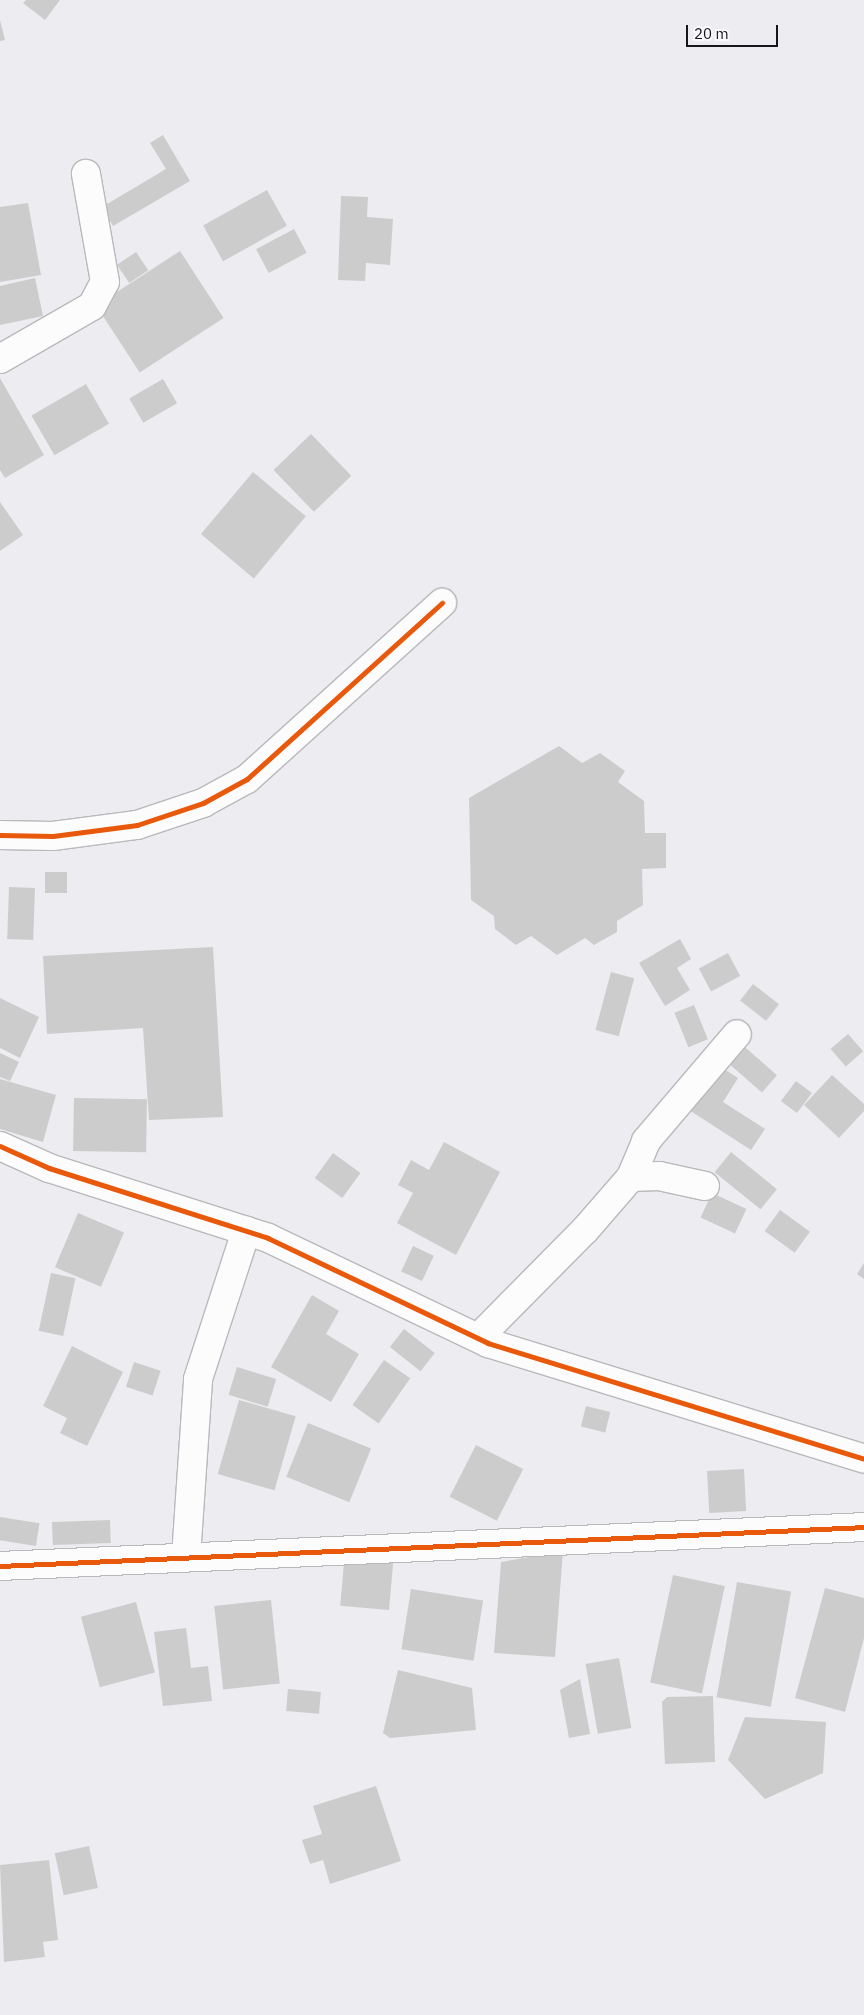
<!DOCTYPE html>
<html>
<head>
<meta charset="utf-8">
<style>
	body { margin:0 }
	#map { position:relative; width:864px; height:2015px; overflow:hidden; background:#ececf1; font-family:"IBM Plex Sans",sans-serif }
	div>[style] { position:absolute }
	.building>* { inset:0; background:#cdcccd; transform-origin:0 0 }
	.roads { filter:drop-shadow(1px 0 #b9b9bc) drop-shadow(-1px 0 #b9b9bc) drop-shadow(0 1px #b9b9bc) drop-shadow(0 -1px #b9b9bc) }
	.minor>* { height:28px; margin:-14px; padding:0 14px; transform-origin:14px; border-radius:14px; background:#fcfcfd }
	.cycleway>* { height:5px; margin:-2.5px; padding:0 2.5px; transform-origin:2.5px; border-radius:2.5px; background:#e8590c }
	span { translate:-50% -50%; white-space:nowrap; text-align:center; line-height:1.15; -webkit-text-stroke:5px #f9f9fe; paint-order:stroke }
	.scale { position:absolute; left:686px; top:25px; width:92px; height:22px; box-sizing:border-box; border:2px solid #171719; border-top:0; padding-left:6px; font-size:15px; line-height:18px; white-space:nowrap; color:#171719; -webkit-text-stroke:4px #f9f9fe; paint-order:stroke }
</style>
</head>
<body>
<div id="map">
	<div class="building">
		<i style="clip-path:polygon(26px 0,60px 0,45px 20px,23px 3px)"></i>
		<i style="clip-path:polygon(0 20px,5px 40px,0 41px)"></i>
		<i style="clip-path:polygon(163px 135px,190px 181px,113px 226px,102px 207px,166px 169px,150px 143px)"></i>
		<i style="left:267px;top:190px;width:41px;height:73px;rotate:61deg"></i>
		<i style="clip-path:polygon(341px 196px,368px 197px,367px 217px,393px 219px,390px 265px,366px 263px,365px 281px,338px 280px)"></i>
		<i style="clip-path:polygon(28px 203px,41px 275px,0 282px,0 207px)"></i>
		<i style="left:294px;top:229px;width:27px;height:43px;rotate:62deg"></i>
		<i style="left:180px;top:251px;width:80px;height:100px;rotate:57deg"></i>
		<i style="left:136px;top:252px;width:22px;height:23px;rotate:56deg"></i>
		<i style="clip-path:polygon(35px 278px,43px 316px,0 325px,0 286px)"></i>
		<i style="clip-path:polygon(0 378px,44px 455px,5px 478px,0 470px)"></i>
		<i style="left:163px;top:379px;width:28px;height:39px;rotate:60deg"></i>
		<i style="left:86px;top:384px;width:46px;height:63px;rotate:60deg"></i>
		<i style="left:311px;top:434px;width:58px;height:52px;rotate:46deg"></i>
		<i style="left:253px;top:472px;width:69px;height:81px;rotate:40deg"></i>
		<i style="clip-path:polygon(0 502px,23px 535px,0 551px)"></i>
		<i style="clip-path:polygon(559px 746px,582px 763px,600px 753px,625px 771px,618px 782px,644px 801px,645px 833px,666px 833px,666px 868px,642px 869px,643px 905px,617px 921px,617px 932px,594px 945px,585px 938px,557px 955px,531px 936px,516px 945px,495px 929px,494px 916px,471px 900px,469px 798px)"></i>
		<i style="left:45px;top:872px;width:22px;height:21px"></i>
		<i style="left:9px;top:887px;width:26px;height:52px;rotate:2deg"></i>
		<i style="clip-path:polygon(680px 939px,691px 959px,677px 968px,690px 990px,665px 1006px,639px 963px)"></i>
		<i style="clip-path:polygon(213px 947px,223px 1117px,149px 1120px,143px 1028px,47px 1034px,43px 956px)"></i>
		<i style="left:728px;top:953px;width:26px;height:33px;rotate:62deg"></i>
		<i style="left:611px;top:972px;width:24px;height:60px;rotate:15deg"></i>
		<i style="left:753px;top:984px;width:33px;height:21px;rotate:38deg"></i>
		<i style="clip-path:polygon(0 998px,39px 1017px,20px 1058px,0 1048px)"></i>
		<i style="left:694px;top:1005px;width:37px;height:21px;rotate:68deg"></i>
		<i style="left:848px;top:1034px;width:23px;height:23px;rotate:49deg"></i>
		<i style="left:740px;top:1043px;width:49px;height:23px;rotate:41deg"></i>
		<i style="clip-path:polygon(0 1053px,19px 1062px,10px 1081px,0 1077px)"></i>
		<i style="clip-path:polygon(718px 1065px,738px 1078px,723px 1102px,765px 1129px,751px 1150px,689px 1110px)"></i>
		<i style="clip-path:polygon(832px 1075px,864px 1104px,864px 1111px,839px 1138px,804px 1105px)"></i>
		<i style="clip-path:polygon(0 1079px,56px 1095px,43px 1142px,0 1129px)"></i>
		<i style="left:796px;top:1081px;width:20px;height:25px;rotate:37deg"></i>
		<i style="left:74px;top:1098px;width:73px;height:53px;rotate:1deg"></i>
		<i style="clip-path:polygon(444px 1142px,500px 1172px,456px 1255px,397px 1223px,413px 1193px,398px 1185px,411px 1160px,429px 1170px)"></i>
		<i style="left:731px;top:1152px;width:59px;height:26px;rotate:39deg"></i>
		<i style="left:333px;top:1153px;width:34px;height:31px;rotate:36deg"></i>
		<i style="left:712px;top:1193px;width:38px;height:27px;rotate:25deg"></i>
		<i style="left:780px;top:1210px;width:37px;height:26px;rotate:36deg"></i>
		<i style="left:78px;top:1213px;width:50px;height:59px;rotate:23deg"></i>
		<i style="left:413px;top:1246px;width:23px;height:28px;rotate:25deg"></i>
		<i style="clip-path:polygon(864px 1263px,864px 1279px,857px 1274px)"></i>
		<i style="left:51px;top:1273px;width:25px;height:59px;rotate:12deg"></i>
		<i style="clip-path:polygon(312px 1295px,339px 1311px,326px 1334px,359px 1354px,331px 1402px,271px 1367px)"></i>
		<i style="left:404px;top:1329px;width:39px;height:23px;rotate:38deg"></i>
		<i style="clip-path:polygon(72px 1346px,123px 1372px,87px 1446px,60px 1433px,67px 1418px,43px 1406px)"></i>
		<i style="left:384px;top:1360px;width:32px;height:55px;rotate:35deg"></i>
		<i style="left:134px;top:1362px;width:28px;height:26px;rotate:18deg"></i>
		<i style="left:237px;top:1367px;width:41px;height:29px;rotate:17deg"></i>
		<i style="left:239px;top:1400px;width:59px;height:77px;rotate:16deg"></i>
		<i style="left:586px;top:1406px;width:25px;height:21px;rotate:14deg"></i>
		<i style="left:308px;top:1423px;width:68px;height:58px;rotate:22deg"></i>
		<i style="left:476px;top:1445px;width:53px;height:58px;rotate:27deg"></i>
		<i style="left:744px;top:1469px;width:42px;height:37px;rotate:87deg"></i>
		<i style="left:0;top:1517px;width:40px;height:23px;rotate:9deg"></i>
		<i style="left:110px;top:1520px;width:23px;height:58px;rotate:88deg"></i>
		<i style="left:345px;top:1551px;width:49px;height:55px;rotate:5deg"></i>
		<i style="clip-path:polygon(563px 1551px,555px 1657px,494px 1653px,501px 1562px)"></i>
		<i style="left:673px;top:1575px;width:53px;height:110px;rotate:12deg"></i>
		<i style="left:737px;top:1582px;width:55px;height:117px;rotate:10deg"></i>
		<i style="clip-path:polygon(825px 1588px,864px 1598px,864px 1638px,845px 1712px,795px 1698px)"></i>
		<i style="left:411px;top:1589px;width:73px;height:61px;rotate:9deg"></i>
		<i style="left:271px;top:1600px;width:84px;height:57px;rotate:84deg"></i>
		<i style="left:136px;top:1602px;width:73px;height:57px;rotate:75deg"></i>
		<i style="clip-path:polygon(186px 1628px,191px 1668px,208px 1666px,212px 1701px,163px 1706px,154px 1632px)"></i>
		<i style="left:619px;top:1658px;width:71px;height:34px;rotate:80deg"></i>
		<i style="clip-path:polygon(398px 1670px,472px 1688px,476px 1730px,390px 1738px,383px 1733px)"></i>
		<i style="clip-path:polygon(580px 1679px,590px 1734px,569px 1738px,560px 1690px)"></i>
		<i style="left:288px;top:1689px;width:33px;height:22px;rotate:5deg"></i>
		<i style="clip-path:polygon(713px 1696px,715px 1762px,665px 1764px,662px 1702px,667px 1697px)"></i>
		<i style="clip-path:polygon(745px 1717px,826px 1722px,823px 1773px,765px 1799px,728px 1760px)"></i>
		<i style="clip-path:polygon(376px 1786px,401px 1861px,330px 1884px,323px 1860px,310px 1864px,302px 1840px,322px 1834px,313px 1806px)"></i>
		<i style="left:89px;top:1846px;width:43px;height:35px;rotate:78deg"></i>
		<i style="clip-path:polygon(49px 1860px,58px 1940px,43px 1942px,45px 1957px,4px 1962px,0 1865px)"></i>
	</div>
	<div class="roads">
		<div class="minor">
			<i style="left:0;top:359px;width:106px;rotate:-29.9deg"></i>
			<i style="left:92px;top:306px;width:27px;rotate:-62deg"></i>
			<i style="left:105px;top:282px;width:110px;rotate:-100deg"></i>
			<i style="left:0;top:835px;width:53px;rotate:1.1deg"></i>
			<i style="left:53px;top:836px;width:85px;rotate:-7.5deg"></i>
			<i style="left:137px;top:825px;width:70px;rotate:-18.4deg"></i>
			<i style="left:203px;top:803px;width:50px;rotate:-28.6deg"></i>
			<i style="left:247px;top:779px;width:263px;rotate:-42.1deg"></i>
			<i style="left:0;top:1146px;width:54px;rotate:24.2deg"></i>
			<i style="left:49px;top:1168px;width:230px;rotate:17.7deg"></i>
			<i style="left:268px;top:1238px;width:244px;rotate:25.5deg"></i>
			<i style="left:488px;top:1343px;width:393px;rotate:17.1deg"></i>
			<i style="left:631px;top:1177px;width:28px;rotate:-2deg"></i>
			<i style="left:659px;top:1176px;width:47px;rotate:12.3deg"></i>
			<i style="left:479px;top:1337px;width:151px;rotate:-45.3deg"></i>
			<i style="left:585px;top:1230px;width:70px;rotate:-49deg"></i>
			<i style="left:631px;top:1177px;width:39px;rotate:-67deg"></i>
			<i style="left:646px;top:1141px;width:140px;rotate:-49.6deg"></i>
			<i style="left:186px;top:1557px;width:178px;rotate:-86.1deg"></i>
			<i style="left:198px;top:1379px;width:156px;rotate:-72deg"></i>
			<i style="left:0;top:1566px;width:865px;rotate:-2.58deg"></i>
		</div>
	</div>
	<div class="cycleway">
		<i style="left:0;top:835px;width:53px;rotate:1.1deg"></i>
		<i style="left:53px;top:836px;width:85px;rotate:-7.5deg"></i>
		<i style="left:137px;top:825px;width:70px;rotate:-18.4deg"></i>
		<i style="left:203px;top:803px;width:50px;rotate:-28.6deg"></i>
		<i style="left:247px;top:779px;width:263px;rotate:-42.1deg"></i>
		<i style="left:0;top:1146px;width:54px;rotate:24.2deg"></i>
		<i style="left:49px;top:1168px;width:230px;rotate:17.7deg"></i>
		<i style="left:268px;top:1238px;width:244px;rotate:25.5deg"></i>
		<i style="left:488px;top:1343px;width:393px;rotate:17.1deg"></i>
		<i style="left:0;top:1566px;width:865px;rotate:-2.58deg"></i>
	</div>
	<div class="scale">20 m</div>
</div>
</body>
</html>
